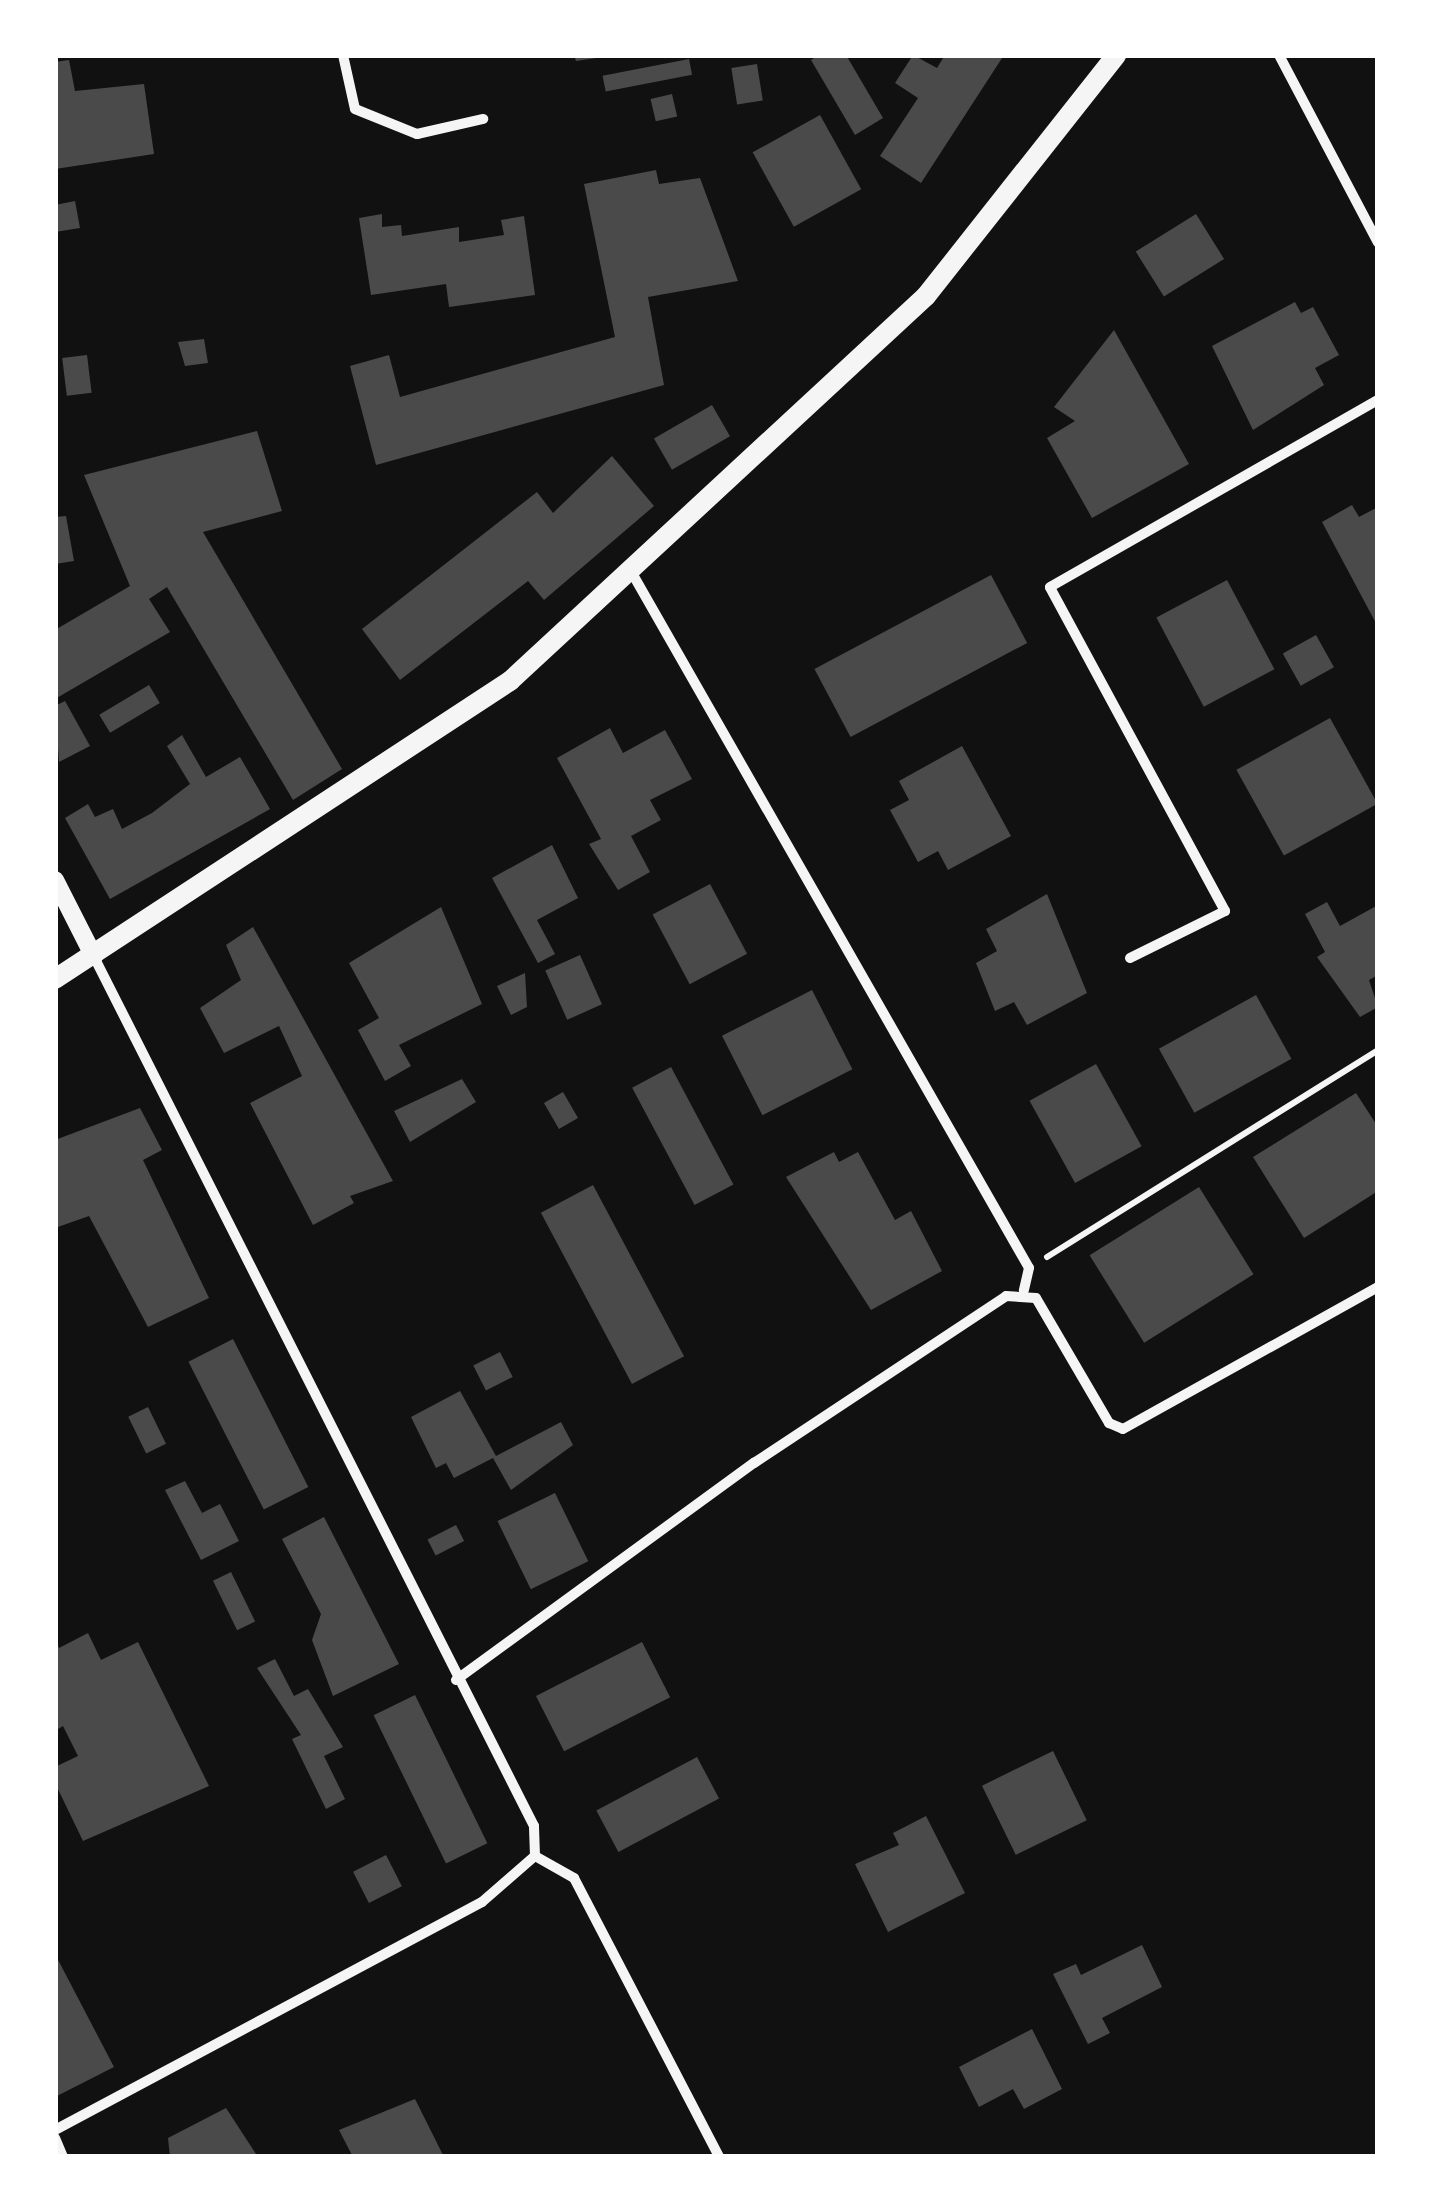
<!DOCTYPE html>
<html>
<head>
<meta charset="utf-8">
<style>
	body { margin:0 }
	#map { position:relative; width:1433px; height:2212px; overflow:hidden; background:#111; font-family:Lato,sans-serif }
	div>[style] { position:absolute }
	.building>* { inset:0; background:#4a4a4a; transform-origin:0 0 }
	.path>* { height:6px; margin:-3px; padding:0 3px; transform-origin:3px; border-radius:3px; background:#f5f5f5 }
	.minor>* { height:10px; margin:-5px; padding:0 5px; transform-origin:5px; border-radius:5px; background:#f5f5f5 }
	.tertiary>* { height:18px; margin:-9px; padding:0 9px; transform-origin:9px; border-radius:9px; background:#f5f5f5 }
	.secondary>* { height:20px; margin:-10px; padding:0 10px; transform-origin:10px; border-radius:10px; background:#f5f5f5 }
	span { translate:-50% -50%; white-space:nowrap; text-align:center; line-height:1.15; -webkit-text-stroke:10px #fff; paint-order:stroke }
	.frame { position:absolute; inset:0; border:58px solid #fff; pointer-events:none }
</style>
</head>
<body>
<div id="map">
	<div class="building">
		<i style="clip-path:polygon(574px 55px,603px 55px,603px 57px,576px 61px)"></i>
		<i style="clip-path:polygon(819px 55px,846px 55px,883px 118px,855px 135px,811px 60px)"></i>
		<i style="clip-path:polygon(913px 55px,937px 68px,945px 55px,1004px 55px,921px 183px,880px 156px,918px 98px,895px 83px)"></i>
		<i style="left:689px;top:59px;width:16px;height:88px;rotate:79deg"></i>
		<i style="clip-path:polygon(69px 60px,75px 91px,144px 84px,154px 154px,55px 169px,55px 62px)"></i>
		<i style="left:757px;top:64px;width:37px;height:26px;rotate:81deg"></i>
		<i style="left:672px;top:94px;width:23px;height:22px;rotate:77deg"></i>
		<i style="left:820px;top:115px;width:85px;height:77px;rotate:61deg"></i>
		<i style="clip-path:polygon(656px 170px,659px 184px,700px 178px,738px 281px,648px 297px,664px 385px,376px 465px,350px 366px,389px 355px,400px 397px,615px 337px,584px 184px)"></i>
		<i style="clip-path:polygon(75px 201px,80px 228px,55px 232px,55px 205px)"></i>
		<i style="clip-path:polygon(382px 214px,382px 227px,401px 225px,402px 236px,459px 227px,459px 242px,504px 235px,501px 220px,524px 216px,535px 295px,449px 307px,446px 284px,371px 295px,359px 218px)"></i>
		<i style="left:1196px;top:214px;width:53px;height:71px;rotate:58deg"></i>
		<i style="clip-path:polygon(1295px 302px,1301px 313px,1313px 307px,1339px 355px,1315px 368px,1324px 385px,1253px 430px,1212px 346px)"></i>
		<i style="clip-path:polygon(1114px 330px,1189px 464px,1092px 518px,1047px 438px,1075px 421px,1054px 407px)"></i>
		<i style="clip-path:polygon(204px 339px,208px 363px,185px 366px,178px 342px)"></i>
		<i style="left:87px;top:355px;width:38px;height:25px;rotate:83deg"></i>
		<i style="left:712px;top:405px;width:36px;height:67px;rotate:60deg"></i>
		<i style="clip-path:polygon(257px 431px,282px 511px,203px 532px,342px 769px,293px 800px,167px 587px,149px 599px,170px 632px,55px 699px,55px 630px,130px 586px,84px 475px)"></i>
		<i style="clip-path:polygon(612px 456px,654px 506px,544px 600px,528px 581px,400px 680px,362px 629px,537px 492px,553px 513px)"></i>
		<i style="clip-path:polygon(1352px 505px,1359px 517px,1378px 507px,1378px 627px,1322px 522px)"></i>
		<i style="clip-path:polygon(66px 516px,74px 561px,55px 564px,55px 517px)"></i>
		<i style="left:991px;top:575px;width:77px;height:200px;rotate:62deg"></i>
		<i style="left:1227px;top:580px;width:101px;height:80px;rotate:62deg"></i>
		<i style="left:1316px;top:635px;width:37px;height:38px;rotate:61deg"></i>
		<i style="left:149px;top:685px;width:21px;height:58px;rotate:59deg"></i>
		<i style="clip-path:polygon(65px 701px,90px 746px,59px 762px,55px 706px)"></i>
		<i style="left:1330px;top:718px;width:98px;height:107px;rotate:61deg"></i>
		<i style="clip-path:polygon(610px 728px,623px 753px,665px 730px,692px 779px,650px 800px,661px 820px,631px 836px,650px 872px,618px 890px,589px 844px,601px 839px,557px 758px)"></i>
		<i style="clip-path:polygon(182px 735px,206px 777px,240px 757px,270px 809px,110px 899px,65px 818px,88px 804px,95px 817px,113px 809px,122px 829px,152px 813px,190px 784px,167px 746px)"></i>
		<i style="clip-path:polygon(962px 746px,1011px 836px,948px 870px,938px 851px,918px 862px,890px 810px,909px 800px,899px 781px)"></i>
		<i style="clip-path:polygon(552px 845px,578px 898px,537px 920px,555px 954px,538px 963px,492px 878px)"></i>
		<i style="left:710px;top:884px;width:79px;height:65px;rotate:62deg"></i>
		<i style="clip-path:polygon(1047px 894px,1087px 993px,1027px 1025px,1014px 1002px,995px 1011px,976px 963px,997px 951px,986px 929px)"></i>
		<i style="clip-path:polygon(1327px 902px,1340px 926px,1378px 905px,1378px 975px,1369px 980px,1378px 1007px,1360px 1017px,1317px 957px,1325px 952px,1305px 914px)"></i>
		<i style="clip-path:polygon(441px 907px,482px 1004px,399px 1045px,411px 1066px,385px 1081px,358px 1030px,379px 1018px,349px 963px)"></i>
		<i style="clip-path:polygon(253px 927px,393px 1181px,350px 1196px,354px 1203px,313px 1225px,250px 1103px,302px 1076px,279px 1026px,224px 1053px,200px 1008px,241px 980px,226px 945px)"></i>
		<i style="left:580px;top:955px;width:54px;height:38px;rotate:66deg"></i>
		<i style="clip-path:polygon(525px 973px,527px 1007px,511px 1015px,497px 986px)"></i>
		<i style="left:812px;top:990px;width:89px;height:101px;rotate:63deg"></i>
		<i style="left:1256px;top:995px;width:73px;height:111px;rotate:61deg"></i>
		<i style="left:1096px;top:1064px;width:94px;height:76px;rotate:61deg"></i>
		<i style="left:671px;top:1067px;width:133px;height:44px;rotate:62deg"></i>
		<i style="clip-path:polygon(462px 1079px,476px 1102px,410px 1142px,394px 1111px)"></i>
		<i style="left:563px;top:1092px;width:30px;height:22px;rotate:60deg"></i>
		<i style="clip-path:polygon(1356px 1093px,1378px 1127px,1378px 1191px,1304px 1238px,1253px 1157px)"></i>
		<i style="clip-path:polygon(140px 1108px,162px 1150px,143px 1160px,209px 1298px,148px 1327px,89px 1216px,55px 1228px,55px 1140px)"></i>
		<i style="clip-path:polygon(834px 1152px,839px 1162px,858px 1152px,895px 1220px,911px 1211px,942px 1271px,871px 1310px,786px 1177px)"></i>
		<i style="left:593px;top:1185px;width:194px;height:59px;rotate:62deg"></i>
		<i style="left:1199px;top:1187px;width:103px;height:129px;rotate:58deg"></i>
		<i style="left:233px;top:1339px;width:166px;height:50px;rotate:63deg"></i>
		<i style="left:500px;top:1352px;width:28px;height:30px;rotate:63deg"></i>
		<i style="clip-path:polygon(460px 1391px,496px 1456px,561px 1422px,573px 1445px,511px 1490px,493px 1458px,454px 1478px,446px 1463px,436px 1468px,411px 1417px)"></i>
		<i style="left:148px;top:1407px;width:41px;height:22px;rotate:64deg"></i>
		<i style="clip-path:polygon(185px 1481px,202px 1513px,220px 1504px,239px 1541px,201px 1560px,165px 1490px)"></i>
		<i style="left:555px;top:1493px;width:76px;height:64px;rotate:64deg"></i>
		<i style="clip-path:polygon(324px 1517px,399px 1664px,333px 1696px,312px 1640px,321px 1614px,282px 1539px)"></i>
		<i style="left:456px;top:1525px;width:18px;height:32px;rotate:63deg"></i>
		<i style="left:231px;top:1572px;width:55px;height:20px;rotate:64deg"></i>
		<i style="clip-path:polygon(88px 1633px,101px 1660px,138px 1642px,209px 1786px,83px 1841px,55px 1783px,55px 1767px,78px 1756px,63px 1726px,55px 1731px,55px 1640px,59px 1648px)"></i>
		<i style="left:642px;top:1642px;width:62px;height:119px;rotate:63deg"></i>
		<i style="clip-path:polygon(275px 1659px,294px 1696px,308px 1689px,343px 1747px,324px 1756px,345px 1799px,326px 1809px,292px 1739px,301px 1735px,257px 1668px)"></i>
		<i style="left:415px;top:1695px;width:165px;height:46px;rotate:64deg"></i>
		<i style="left:1053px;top:1751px;width:77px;height:79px;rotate:64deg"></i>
		<i style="left:697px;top:1757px;width:47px;height:114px;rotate:62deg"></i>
		<i style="clip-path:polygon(926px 1816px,965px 1893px,888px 1932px,855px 1864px,899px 1845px,893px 1833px)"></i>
		<i style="left:386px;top:1855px;width:35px;height:37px;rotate:63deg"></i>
		<i style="clip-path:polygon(1142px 1945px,1162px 1987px,1102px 2018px,1110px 2033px,1088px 2044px,1053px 1974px,1076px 1964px,1081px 1975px)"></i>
		<i style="clip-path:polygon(55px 1954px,114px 2067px,55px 2097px)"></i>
		<i style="clip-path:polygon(1032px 2029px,1062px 2089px,1024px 2109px,1013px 2089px,979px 2107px,959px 2067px)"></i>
		<i style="clip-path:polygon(415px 2099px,444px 2157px,353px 2157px,339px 2130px)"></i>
		<i style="clip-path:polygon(226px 2108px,258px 2157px,170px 2157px,168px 2138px)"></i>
	</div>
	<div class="path">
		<i style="left:1047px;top:1257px;width:390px;rotate:-32deg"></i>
	</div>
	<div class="minor">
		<i style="left:343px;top:55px;width:55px;rotate:77.5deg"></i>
		<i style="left:355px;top:109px;width:67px;rotate:22deg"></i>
		<i style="left:417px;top:134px;width:68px;rotate:-12.8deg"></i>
		<i style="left:1279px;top:55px;width:212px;rotate:62.2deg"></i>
		<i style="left:632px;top:573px;width:800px;rotate:60.26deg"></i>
		<i style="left:1029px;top:1268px;width:23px;rotate:103deg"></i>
		<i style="left:1130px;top:958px;width:106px;rotate:-26.3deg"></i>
		<i style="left:1225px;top:911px;width:368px;rotate:-118.4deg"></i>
		<i style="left:1050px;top:587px;width:378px;rotate:-29.7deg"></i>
		<i style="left:456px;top:1680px;width:369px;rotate:-36.1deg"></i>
		<i style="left:754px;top:1463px;width:302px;rotate:-33.5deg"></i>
		<i style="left:1006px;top:1296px;width:30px;rotate:4deg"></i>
		<i style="left:1036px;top:1298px;width:145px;rotate:59.7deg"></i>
		<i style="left:1109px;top:1423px;width:15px;rotate:23deg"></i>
		<i style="left:1123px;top:1429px;width:292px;rotate:-29.1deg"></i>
		<i style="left:535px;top:1856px;width:45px;rotate:29.4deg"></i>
		<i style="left:574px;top:1878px;width:314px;rotate:62.5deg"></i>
		<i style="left:55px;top:2130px;width:484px;rotate:-28.1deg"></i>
		<i style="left:482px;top:1902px;width:70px;rotate:-41deg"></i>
		<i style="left:535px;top:1856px;width:30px;rotate:-92deg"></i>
		<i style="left:534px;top:1826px;width:974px;rotate:-116.85deg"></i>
		<i style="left:55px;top:2138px;width:21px;rotate:67deg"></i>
	</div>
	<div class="tertiary">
		<i style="left:55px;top:880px;width:86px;rotate:63.1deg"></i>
	</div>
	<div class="secondary">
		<i style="left:55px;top:979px;width:544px;rotate:-33.22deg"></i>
		<i style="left:510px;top:681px;width:567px;rotate:-42.78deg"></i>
		<i style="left:926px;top:296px;width:307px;rotate:-51.7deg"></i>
	</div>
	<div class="frame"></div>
</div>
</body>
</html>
